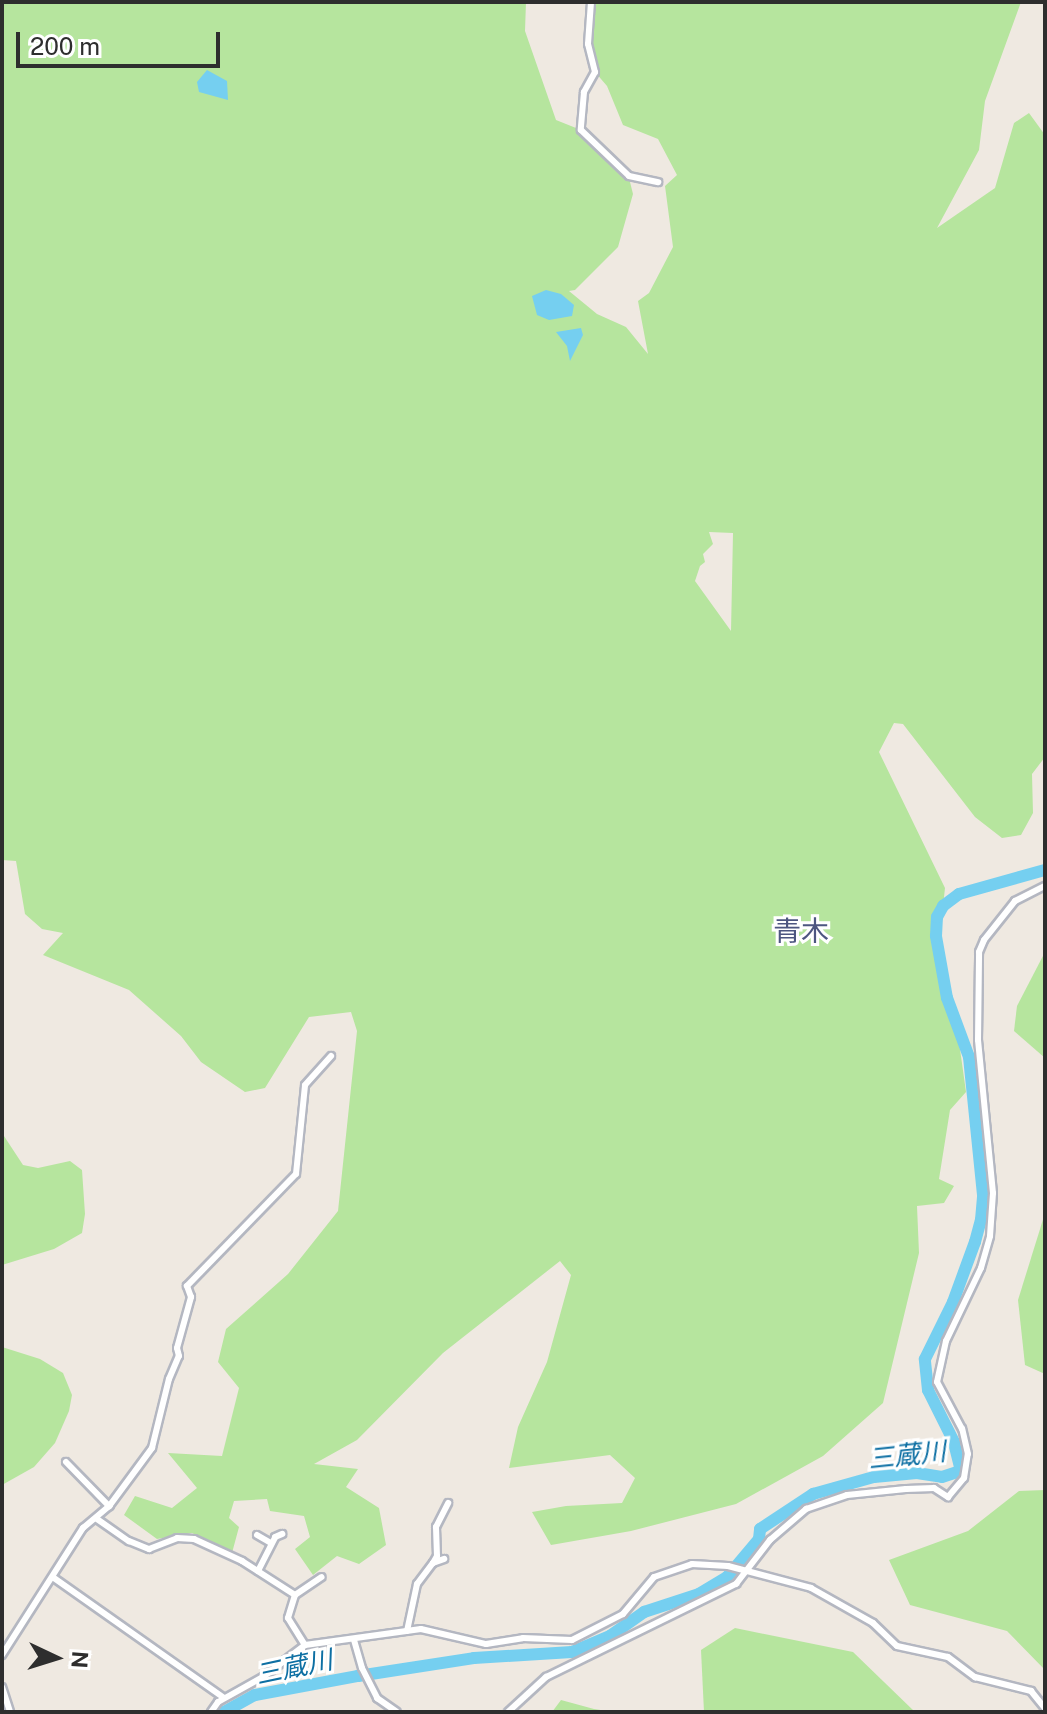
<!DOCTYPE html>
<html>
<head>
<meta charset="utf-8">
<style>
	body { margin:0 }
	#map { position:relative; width:1047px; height:1714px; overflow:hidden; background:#efe9e1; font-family:"Public Sans","Noto Sans JP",sans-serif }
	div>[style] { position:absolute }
	.green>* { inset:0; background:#b6e59e }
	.water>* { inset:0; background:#75cff0 }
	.river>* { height:12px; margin:-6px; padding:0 6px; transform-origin:6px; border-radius:6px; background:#75cff0 }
	.roads { filter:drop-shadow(2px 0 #b4b7c1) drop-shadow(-2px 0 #b4b7c1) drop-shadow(0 2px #b4b7c1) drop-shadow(0 -2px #b4b7c1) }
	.minor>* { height:6px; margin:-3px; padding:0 3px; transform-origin:3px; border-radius:3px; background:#fff }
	span { translate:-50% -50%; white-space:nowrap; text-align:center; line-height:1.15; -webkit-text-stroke:6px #fff; paint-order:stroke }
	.water-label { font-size:26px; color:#0d6fa3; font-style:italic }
	.quarter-label { font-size:28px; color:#4d5680 }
	.frame { position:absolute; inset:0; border:4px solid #2e2e2e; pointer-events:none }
	.north { position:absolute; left:16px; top:1618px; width:80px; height:80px; -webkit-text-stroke:6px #fff; paint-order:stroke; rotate:94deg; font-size:22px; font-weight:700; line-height:32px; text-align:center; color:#2e2e2e }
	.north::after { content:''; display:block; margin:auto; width:28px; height:36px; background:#2e2e2e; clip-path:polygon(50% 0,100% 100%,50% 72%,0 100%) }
	.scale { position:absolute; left:16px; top:32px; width:204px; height:36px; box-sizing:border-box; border:4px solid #2e2e2e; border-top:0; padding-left:10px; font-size:24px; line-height:28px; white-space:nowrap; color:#2e2e2e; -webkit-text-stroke:6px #fff; paint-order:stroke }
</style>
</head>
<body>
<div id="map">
	<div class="green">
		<i style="clip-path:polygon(evenodd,2px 2px,526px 2px,525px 31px,556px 120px,581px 130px,629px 178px,633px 194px,618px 247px,575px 290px,569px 291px,597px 314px,626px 327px,648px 354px,638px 301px,649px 293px,673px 247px,665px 186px,677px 175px,658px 139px,623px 125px,607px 86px,595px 72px,588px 44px,591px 2px,1021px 2px,985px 101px,979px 150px,937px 228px,995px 188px,1014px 123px,1029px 113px,1045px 135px,1045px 757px,1032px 774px,1033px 813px,1021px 835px,1002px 838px,975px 817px,903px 724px,894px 723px,879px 752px,945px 888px,943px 906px,937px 917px,938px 968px,958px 1035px,966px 1092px,950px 1110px,939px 1179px,954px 1186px,944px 1203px,917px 1206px,919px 1253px,883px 1403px,823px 1456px,736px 1504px,631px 1531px,551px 1545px,532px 1512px,566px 1506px,622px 1503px,635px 1478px,610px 1455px,509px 1468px,518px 1427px,547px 1362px,571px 1275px,560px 1261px,443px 1353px,357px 1440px,314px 1464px,358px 1469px,346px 1487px,379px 1508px,386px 1545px,359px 1564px,337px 1556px,313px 1575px,295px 1549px,310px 1537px,304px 1516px,270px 1511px,267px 1499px,234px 1501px,229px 1518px,239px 1527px,232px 1553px,192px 1533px,157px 1539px,124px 1515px,135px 1496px,172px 1508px,197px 1488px,168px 1453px,222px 1456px,239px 1388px,218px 1362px,226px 1329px,288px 1274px,338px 1211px,357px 1031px,351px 1012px,309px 1017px,265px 1088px,245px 1092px,201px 1062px,181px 1036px,129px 990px,43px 955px,63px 933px,42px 929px,25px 914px,16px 861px,2px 860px,2px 2px,709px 532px,733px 533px,731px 631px,695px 581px,700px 566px,705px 562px,703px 554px,713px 544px,709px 532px)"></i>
		<i style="clip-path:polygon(1045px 952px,1045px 1058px,1014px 1031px,1017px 1006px)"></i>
		<i style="clip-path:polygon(2px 1133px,23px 1165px,38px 1168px,70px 1161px,82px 1170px,85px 1214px,82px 1233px,54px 1249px,2px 1265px)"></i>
		<i style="clip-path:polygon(1045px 1213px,1045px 1374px,1025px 1365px,1018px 1300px)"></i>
		<i style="clip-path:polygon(2px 1347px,40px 1359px,63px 1373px,72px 1395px,69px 1411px,55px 1443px,34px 1467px,2px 1485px)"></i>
		<i style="clip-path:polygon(1045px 1490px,1045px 1670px,1007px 1631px,910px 1605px,889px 1560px,968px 1531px,1019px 1491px)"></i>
		<i style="clip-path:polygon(735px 1628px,853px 1652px,915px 1712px,704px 1712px,701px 1650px)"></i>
		<i style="clip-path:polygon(561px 1700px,594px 1709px,614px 1712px,552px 1712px)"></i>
	</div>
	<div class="water">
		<i style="clip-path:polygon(207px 70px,227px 81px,228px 100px,199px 92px,197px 82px)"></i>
		<i style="clip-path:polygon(546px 290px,561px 294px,574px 305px,572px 316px,549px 320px,537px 315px,532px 296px)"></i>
		<i style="clip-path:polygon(581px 328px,583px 335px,570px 361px,567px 346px,556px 332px)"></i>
	</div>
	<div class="river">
		<i style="left:224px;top:1712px;width:35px;rotate:-29deg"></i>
		<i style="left:255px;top:1695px;width:105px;rotate:-10.5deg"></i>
		<i style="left:358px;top:1676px;width:117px;rotate:-8.8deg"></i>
		<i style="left:474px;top:1658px;width:98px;rotate:-3.5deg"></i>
		<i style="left:572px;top:1652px;width:41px;rotate:-22.8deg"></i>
		<i style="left:610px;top:1636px;width:42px;rotate:-35.2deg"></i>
		<i style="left:644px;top:1612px;width:58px;rotate:-18.1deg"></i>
		<i style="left:699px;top:1594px;width:33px;rotate:-31deg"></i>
		<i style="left:727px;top:1577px;width:50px;rotate:-49.9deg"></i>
		<i style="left:759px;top:1539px;width:10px;rotate:-84deg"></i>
		<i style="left:760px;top:1529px;width:64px;rotate:-33.4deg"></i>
		<i style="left:813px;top:1494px;width:63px;rotate:-15.6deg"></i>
		<i style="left:874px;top:1477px;width:43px;rotate:-5.3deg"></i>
		<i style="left:917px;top:1473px;width:25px;rotate:9deg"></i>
		<i style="left:942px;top:1477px;width:20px;rotate:-18deg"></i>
		<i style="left:961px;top:1471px;width:30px;rotate:-104deg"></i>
		<i style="left:954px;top:1442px;width:58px;rotate:-116.6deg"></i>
		<i style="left:928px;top:1390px;width:31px;rotate:-96deg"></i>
		<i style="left:925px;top:1359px;width:64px;rotate:-63.8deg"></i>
		<i style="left:953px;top:1302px;width:64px;rotate:-69.9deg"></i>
		<i style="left:975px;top:1242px;width:23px;rotate:-75deg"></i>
		<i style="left:981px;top:1220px;width:25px;rotate:-85deg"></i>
		<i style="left:983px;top:1195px;width:139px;rotate:-95.8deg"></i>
		<i style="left:969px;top:1057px;width:63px;rotate:-110.4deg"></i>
		<i style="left:947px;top:998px;width:63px;rotate:-100.1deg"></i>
		<i style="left:936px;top:936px;width:19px;rotate:-87deg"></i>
		<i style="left:937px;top:917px;width:13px;rotate:-61deg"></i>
		<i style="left:943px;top:906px;width:20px;rotate:-37deg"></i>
		<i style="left:959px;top:894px;width:89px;rotate:-15.6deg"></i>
	</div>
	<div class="roads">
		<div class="minor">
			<i style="left:591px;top:2px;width:42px;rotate:94.1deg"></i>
			<i style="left:588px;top:44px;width:29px;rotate:76deg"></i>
			<i style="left:595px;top:72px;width:23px;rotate:119deg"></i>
			<i style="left:584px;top:92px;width:38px;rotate:95deg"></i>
			<i style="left:581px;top:130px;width:66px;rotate:43.8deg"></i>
			<i style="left:629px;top:176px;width:30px;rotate:12deg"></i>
			<i style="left:66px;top:1462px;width:62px;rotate:45.7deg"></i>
			<i style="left:97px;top:1519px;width:39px;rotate:35deg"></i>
			<i style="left:129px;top:1541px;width:22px;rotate:22deg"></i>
			<i style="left:149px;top:1549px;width:30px;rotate:-21deg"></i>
			<i style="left:177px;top:1538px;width:17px;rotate:3deg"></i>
			<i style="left:194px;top:1539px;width:53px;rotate:24.6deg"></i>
			<i style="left:242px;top:1561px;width:63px;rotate:32.7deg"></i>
			<i style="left:295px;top:1595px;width:24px;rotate:107deg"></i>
			<i style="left:288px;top:1618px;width:32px;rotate:58deg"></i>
			<i style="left:257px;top:1535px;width:16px;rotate:30deg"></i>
			<i style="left:433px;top:1563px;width:8px;rotate:-60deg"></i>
			<i style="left:437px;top:1556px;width:29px;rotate:-92deg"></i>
			<i style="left:436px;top:1527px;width:27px;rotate:-63deg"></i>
			<i style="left:258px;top:1571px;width:38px;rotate:-63deg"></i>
			<i style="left:275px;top:1537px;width:8px;rotate:-23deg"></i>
			<i style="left:54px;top:1578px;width:208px;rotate:35.2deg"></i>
			<i style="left:295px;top:1595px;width:32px;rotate:-34deg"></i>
			<i style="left:407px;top:1631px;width:48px;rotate:-78deg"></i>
			<i style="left:417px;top:1584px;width:26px;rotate:-53deg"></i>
			<i style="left:433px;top:1563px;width:12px;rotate:-20deg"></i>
			<i style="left:354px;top:1640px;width:29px;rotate:74deg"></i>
			<i style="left:362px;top:1668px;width:34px;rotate:63deg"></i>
			<i style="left:377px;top:1698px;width:24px;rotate:35deg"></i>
			<i style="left:2px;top:1655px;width:151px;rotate:-57.5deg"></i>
			<i style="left:83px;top:1528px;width:35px;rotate:-40deg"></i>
			<i style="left:110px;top:1505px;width:71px;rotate:-53.6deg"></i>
			<i style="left:152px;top:1448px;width:71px;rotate:-76.2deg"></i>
			<i style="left:169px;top:1379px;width:25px;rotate:-67deg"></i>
			<i style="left:179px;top:1356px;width:8px;rotate:-104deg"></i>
			<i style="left:177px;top:1348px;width:53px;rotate:-74.6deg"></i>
			<i style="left:191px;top:1297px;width:12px;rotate:-110deg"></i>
			<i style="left:187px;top:1286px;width:156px;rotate:-45.8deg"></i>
			<i style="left:296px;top:1174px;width:89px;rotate:-84.2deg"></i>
			<i style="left:305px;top:1085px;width:39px;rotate:-48deg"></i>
			<i style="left:2px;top:1687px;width:26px;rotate:72deg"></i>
			<i style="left:211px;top:1712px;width:12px;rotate:-55deg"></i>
			<i style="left:218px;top:1702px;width:51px;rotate:-29.1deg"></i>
			<i style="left:263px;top:1677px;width:53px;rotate:-37.3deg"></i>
			<i style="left:305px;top:1645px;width:117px;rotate:-7.9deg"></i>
			<i style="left:421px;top:1629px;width:67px;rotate:13deg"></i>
			<i style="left:486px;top:1644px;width:37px;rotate:-9deg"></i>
			<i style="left:523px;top:1638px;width:49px;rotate:2.3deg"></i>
			<i style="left:572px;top:1640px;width:57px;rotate:-27deg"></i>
			<i style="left:623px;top:1614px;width:48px;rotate:-50deg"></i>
			<i style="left:654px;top:1577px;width:40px;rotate:-18.9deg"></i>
			<i style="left:692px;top:1564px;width:36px;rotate:3deg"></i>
			<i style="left:728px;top:1566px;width:86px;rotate:14.8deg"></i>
			<i style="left:811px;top:1588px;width:71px;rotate:29.4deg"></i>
			<i style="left:873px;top:1623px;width:33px;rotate:44deg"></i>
			<i style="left:897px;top:1646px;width:52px;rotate:12.2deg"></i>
			<i style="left:948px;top:1657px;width:34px;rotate:37deg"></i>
			<i style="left:975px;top:1677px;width:58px;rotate:14deg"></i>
			<i style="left:1031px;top:1691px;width:22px;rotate:51deg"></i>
			<i style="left:508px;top:1712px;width:52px;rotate:-42.6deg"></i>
			<i style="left:546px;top:1677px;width:212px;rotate:-26.1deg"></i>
			<i style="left:736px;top:1584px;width:56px;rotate:-52.3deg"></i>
			<i style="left:770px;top:1540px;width:48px;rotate:-40.7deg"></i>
			<i style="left:806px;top:1509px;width:43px;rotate:-18.9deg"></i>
			<i style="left:847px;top:1495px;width:59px;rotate:-5.8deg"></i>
			<i style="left:906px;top:1489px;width:28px;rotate:-2deg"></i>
			<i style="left:934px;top:1488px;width:17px;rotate:33deg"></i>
			<i style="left:948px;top:1497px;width:25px;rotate:-50deg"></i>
			<i style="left:964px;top:1478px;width:24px;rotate:-81deg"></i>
			<i style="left:968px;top:1454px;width:26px;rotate:-103deg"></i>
			<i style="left:962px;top:1429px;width:53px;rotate:-118deg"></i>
			<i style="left:937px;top:1382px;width:42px;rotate:-77.6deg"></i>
			<i style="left:946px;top:1341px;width:81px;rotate:-64.4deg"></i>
			<i style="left:981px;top:1268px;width:33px;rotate:-74deg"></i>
			<i style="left:990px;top:1236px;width:43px;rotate:-86deg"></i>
			<i style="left:993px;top:1193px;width:154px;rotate:-95.6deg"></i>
			<i style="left:978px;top:1040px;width:88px;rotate:-89.3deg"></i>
			<i style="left:979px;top:952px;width:13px;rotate:-67deg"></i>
			<i style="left:984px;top:940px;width:50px;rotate:-51.5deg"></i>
			<i style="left:1015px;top:901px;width:34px;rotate:-27deg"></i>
		</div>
	</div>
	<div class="water-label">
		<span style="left:907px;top:1455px;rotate:-6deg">三蔵川</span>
		<span style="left:294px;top:1667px;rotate:-12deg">三蔵川</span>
	</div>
	<div class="quarter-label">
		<span style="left:801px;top:931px">青木</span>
	</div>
	<div class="frame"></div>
	<div class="north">N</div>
	<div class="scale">200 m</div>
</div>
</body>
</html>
